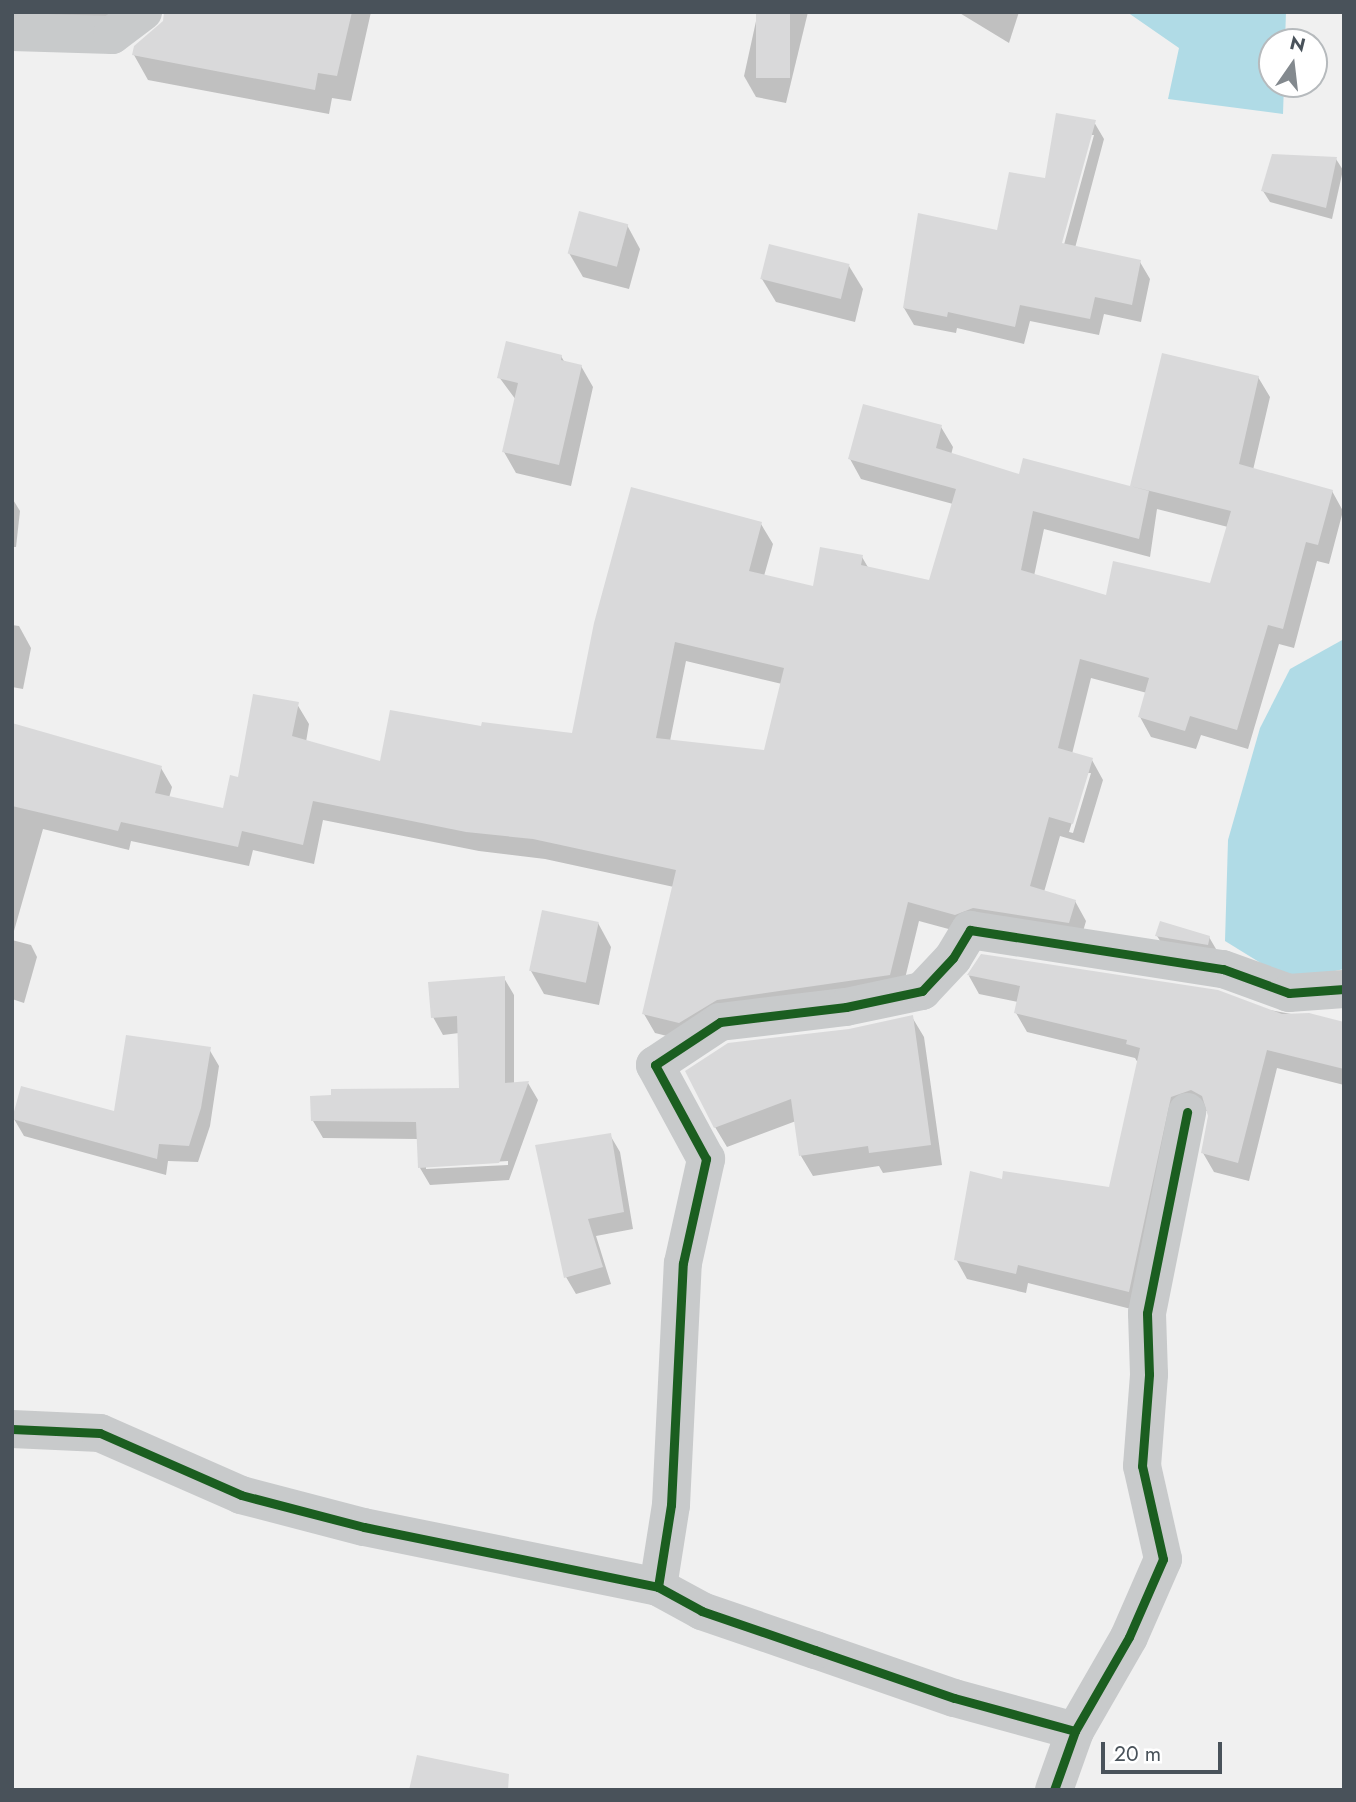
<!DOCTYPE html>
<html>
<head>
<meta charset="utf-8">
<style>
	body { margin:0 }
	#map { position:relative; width:1356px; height:1802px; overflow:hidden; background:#f0f0f0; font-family:Jost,sans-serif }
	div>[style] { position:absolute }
	.water>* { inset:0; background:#b0dbe6 }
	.shadow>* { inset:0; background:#0003 }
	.building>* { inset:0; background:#d9d9da; transform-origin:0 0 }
	.minor>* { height:38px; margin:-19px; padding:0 19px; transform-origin:19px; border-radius:19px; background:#c8cacb }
	.cycleway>* { height:9px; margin:-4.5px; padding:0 4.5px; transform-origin:4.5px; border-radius:4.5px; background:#1b5e20 }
	span { translate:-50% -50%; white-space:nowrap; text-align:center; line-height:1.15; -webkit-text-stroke:6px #fff; paint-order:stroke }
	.frame { position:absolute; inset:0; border:14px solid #49525a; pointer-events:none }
	.north { position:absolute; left:1258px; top:28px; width:70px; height:70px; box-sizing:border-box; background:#fff; border:2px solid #b6babd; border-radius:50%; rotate:14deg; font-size:19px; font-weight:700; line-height:28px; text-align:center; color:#49525a }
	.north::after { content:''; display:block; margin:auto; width:24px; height:32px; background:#83898e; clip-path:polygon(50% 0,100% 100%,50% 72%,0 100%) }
	.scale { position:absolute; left:1101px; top:1742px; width:121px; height:32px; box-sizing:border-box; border:4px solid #49525a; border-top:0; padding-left:9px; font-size:21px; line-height:24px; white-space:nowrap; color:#49525a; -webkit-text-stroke:5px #fff; paint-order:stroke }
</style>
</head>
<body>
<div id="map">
	<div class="water">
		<i style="clip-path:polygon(1127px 12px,1286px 12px,1285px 42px,1272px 42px,1272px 84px,1284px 84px,1283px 114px,1168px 99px,1179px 48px)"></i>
		<i style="clip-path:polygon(1344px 639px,1344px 969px,1290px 981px,1225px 941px,1228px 840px,1260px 728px,1290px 669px)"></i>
	</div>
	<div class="shadow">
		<i style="clip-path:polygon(12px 12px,131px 12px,12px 40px)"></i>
		<i style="clip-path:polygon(177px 12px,371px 12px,351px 101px,332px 98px,329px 114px,148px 80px,134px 55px)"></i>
		<i style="clip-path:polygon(758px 12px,808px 12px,786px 103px,756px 97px,744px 76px)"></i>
		<i style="clip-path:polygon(958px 12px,1019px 12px,1009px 43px)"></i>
		<i style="clip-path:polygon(evenodd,1094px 122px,1104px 139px,1075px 248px,1140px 262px,1150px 279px,1141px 322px,1104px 314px,1099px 335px,1030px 321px,1024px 344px,957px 328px,956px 333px,914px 325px,904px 308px,998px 233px,1094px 122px,1090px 135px,1094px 135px,1062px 252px,1058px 251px,1090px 135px)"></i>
		<i style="clip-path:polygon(1336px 159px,1343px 170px,1332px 219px,1270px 202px,1263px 191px)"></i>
		<i style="clip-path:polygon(627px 225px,640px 249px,629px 289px,583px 277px,569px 253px)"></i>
		<i style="clip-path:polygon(849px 266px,863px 289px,855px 322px,776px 302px,762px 279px)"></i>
		<i style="clip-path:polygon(561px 356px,565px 363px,581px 366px,593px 387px,571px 486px,516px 473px,504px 452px,516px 400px,499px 377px)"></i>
		<i style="clip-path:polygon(evenodd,1258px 377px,1270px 397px,1253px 470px,1332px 491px,1343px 511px,1329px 564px,1317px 561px,1294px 648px,1279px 644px,1248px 749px,1201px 735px,1196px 749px,1151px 737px,1140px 717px,1147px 693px,1091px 678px,1072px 754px,1092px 760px,1103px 780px,1084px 843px,1060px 836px,1044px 892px,1075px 901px,1086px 921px,1080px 942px,967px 934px,919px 921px,901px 995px,691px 1042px,655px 1033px,644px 1014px,674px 887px,545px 859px,479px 851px,323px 820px,314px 864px,253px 850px,249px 866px,131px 841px,129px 850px,43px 829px,12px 938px,12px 724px,161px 768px,172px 787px,169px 798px,225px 810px,239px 779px,297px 704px,309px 724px,306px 742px,382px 763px,483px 728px,573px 735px,761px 524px,773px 544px,764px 576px,814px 588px,862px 557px,869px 569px,930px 582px,953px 504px,861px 479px,850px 459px,941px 427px,953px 447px,951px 455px,1020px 476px,1134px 489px,1132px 486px,1258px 377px,1157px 509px,1228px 527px,1212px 585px,1107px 597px,1034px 576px,1044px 529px,1150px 557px,1157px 509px,1258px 377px,686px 661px,782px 684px,765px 752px,670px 741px,686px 661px,1258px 377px,1087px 773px,1091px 773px,1073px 833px,1069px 832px,1087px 773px)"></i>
		<i style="clip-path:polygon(12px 498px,20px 511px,16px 547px,12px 547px)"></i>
		<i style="clip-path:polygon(12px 625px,19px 626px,31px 648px,23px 689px,12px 687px)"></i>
		<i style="clip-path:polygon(598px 923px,611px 947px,599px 1005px,544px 994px,531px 971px)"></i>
		<i style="clip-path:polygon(1157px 936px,1209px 937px,1216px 949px,1164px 947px)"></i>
		<i style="clip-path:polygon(12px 940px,31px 945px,37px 957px,24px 1003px,12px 999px)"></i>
		<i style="clip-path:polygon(982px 956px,1344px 1024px,1344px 1085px,1277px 1068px,1249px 1181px,1214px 1172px,1203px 1153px,1209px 1112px,1202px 1109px,1139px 1311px,1028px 1283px,1026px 1293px,967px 1279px,956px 1259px,1003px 1181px,1110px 1189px,1138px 1063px,1135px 1058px,1027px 1032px,1016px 1013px,1018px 1002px,979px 994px,969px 976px)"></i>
		<i style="clip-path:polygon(evenodd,504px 978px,514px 995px,514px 1084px,528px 1083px,538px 1100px,509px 1180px,430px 1185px,420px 1168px,418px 1139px,323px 1138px,313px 1121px,461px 1089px,459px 1033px,443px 1035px,433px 1017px,504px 978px,508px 1161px,508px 1165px,426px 1169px,426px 1166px,508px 1161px)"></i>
		<i style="clip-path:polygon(912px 1017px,924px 1037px,942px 1165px,883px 1173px,879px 1166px,813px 1176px,801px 1156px,796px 1121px,727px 1147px,715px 1127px,849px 1030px)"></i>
		<i style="clip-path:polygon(209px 1049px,219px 1066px,210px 1126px,198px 1162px,168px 1161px,166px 1175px,24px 1136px,14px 1119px,116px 1113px)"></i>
		<i style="clip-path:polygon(610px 1135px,620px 1152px,633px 1229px,596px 1236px,611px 1284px,576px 1294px,566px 1277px,537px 1146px)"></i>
	</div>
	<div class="building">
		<i style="clip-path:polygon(164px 12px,352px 12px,337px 76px,318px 73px,315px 90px,132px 55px,134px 46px,163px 21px)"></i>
		<i style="left:756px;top:12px;width:34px;height:66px"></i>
		<i style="clip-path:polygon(1056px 113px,1096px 120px,1062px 243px,1141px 260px,1132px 305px,1095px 297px,1090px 319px,1020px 305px,1015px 327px,948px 312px,947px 317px,903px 308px,918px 213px,997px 230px,1009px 172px,1045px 178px)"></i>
		<i style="clip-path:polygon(1272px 154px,1337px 157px,1326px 208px,1261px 191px)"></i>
		<i style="left:579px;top:211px;width:51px;height:44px;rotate:15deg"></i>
		<i style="left:769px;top:244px;width:83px;height:36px;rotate:14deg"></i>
		<i style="clip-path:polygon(506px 341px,562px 355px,561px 360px,582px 365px,559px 465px,502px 452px,518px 383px,497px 378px)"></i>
		<i style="clip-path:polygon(evenodd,1162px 353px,1259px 376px,1239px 464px,1333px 490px,1318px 545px,1306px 542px,1283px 629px,1268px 625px,1237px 730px,1190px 716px,1185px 731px,1138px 717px,1149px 678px,1080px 659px,1058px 748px,1093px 758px,1073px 824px,1049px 817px,1030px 886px,1076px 900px,1069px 923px,973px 908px,955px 915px,908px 902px,890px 975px,717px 1000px,679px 1023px,642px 1014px,676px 870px,533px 839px,466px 832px,313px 801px,303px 845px,242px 831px,238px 847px,121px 822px,118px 831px,12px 806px,12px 723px,162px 766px,155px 793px,223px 808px,230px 775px,238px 777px,253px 694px,299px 702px,292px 736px,380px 761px,390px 710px,481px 726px,482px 722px,572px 733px,594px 623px,631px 487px,762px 522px,749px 571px,813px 586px,820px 547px,863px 555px,861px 565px,929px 580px,956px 489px,848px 459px,863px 404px,942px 425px,936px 448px,1019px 474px,1023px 458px,1149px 491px,1139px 539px,1033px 511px,1021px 570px,1106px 595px,1113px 561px,1210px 583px,1231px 511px,1130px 486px,1162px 353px,675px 642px,784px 668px,764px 750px,656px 738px,675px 642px)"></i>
		<i style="left:542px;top:910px;width:58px;height:62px;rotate:12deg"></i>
		<i style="clip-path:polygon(1160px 921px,1210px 936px,1208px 945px,1155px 936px)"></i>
		<i style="clip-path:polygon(981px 954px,1218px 990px,1282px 1014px,1309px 1013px,1344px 1022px,1344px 1069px,1267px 1050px,1238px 1163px,1201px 1153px,1208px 1116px,1202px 1096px,1191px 1090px,1171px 1097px,1129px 1292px,1018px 1265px,1016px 1274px,954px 1260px,970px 1171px,1002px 1179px,1003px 1171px,1109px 1187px,1140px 1048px,1126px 1044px,1127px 1040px,1014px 1013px,1020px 986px,967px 975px)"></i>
		<i style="clip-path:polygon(505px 976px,505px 1083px,529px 1081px,499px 1163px,418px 1168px,416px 1122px,311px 1121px,310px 1096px,331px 1095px,331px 1089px,459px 1088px,457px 1016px,431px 1018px,428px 982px)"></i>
		<i style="clip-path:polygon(913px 1015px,931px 1145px,869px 1153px,868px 1146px,799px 1156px,791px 1099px,714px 1128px,685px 1071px,728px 1043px,849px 1029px)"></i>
		<i style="clip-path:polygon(126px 1035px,211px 1047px,201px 1108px,189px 1146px,159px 1144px,157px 1159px,12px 1119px,21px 1086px,114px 1111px)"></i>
		<i style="clip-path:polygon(611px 1133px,624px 1212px,588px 1219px,603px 1267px,564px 1278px,535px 1145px)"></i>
		<i style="clip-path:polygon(417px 1755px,509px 1774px,508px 1790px,409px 1790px)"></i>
	</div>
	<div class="minor">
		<i style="left:12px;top:32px;width:100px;rotate:1.7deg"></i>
		<i style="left:112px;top:35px;width:39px;rotate:-37deg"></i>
		<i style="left:12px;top:1429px;width:88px;rotate:2.6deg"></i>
		<i style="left:100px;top:1433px;width:154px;rotate:23.7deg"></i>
		<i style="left:241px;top:1495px;width:127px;rotate:14.6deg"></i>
		<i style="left:364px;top:1527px;width:300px;rotate:11.5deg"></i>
		<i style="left:1075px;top:1731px;width:125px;rotate:-164.7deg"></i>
		<i style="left:954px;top:1698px;width:147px;rotate:-160.9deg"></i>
		<i style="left:815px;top:1650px;width:120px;rotate:-161deg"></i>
		<i style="left:702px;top:1611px;width:50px;rotate:-151.4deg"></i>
		<i style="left:658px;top:1587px;width:83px;rotate:-81deg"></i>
		<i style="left:671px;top:1505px;width:242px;rotate:-87.2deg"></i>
		<i style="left:683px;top:1263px;width:107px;rotate:-77.5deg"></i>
		<i style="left:706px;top:1159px;width:107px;rotate:-118.5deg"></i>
		<i style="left:655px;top:1065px;width:78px;rotate:-33.5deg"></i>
		<i style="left:720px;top:1022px;width:127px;rotate:-6.8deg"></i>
		<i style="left:846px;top:1007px;width:78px;rotate:-11.9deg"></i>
		<i style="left:922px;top:991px;width:45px;rotate:-46.8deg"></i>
		<i style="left:953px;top:958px;width:33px;rotate:-59deg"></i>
		<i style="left:970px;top:930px;width:256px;rotate:8.8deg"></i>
		<i style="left:1223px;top:969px;width:70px;rotate:20deg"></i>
		<i style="left:1289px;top:993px;width:55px;rotate:-4.2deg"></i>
		<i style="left:1054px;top:1790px;width:63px;rotate:-70.4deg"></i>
		<i style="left:1075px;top:1731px;width:108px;rotate:-60.1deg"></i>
		<i style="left:1129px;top:1637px;width:85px;rotate:-66.4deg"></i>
		<i style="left:1163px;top:1559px;width:95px;rotate:-102.7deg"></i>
		<i style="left:1142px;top:1466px;width:92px;rotate:-85.6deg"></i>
		<i style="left:1149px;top:1374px;width:61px;rotate:-91.9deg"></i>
		<i style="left:1147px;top:1313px;width:205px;rotate:-78.7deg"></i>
	</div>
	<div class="cycleway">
		<i style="left:12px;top:1429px;width:88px;rotate:2.6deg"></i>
		<i style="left:100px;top:1433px;width:154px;rotate:23.7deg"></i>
		<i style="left:241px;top:1495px;width:127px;rotate:14.6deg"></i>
		<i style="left:364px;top:1527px;width:300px;rotate:11.5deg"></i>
		<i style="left:1075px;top:1731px;width:125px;rotate:-164.7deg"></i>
		<i style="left:954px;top:1698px;width:147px;rotate:-160.9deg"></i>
		<i style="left:815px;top:1650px;width:120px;rotate:-161deg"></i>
		<i style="left:702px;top:1611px;width:50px;rotate:-151.4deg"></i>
		<i style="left:658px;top:1587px;width:83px;rotate:-81deg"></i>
		<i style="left:671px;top:1505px;width:242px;rotate:-87.2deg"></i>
		<i style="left:683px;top:1263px;width:107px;rotate:-77.5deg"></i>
		<i style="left:706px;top:1159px;width:107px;rotate:-118.5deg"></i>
		<i style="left:655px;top:1065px;width:78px;rotate:-33.5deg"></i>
		<i style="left:720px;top:1022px;width:127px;rotate:-6.8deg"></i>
		<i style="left:846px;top:1007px;width:78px;rotate:-11.9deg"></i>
		<i style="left:922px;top:991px;width:45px;rotate:-46.8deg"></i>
		<i style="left:953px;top:958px;width:33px;rotate:-59deg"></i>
		<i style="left:970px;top:930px;width:256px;rotate:8.8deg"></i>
		<i style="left:1223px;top:969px;width:70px;rotate:20deg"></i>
		<i style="left:1289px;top:993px;width:55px;rotate:-4.2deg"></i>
		<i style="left:1054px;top:1790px;width:63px;rotate:-70.4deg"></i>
		<i style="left:1075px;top:1731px;width:108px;rotate:-60.1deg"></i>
		<i style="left:1129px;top:1637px;width:85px;rotate:-66.4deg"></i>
		<i style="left:1163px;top:1559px;width:95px;rotate:-102.7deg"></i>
		<i style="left:1142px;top:1466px;width:92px;rotate:-85.6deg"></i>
		<i style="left:1149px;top:1374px;width:61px;rotate:-91.9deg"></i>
		<i style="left:1147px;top:1313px;width:205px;rotate:-78.7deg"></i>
	</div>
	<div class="frame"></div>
	<div class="north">N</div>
	<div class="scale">20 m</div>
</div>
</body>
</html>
